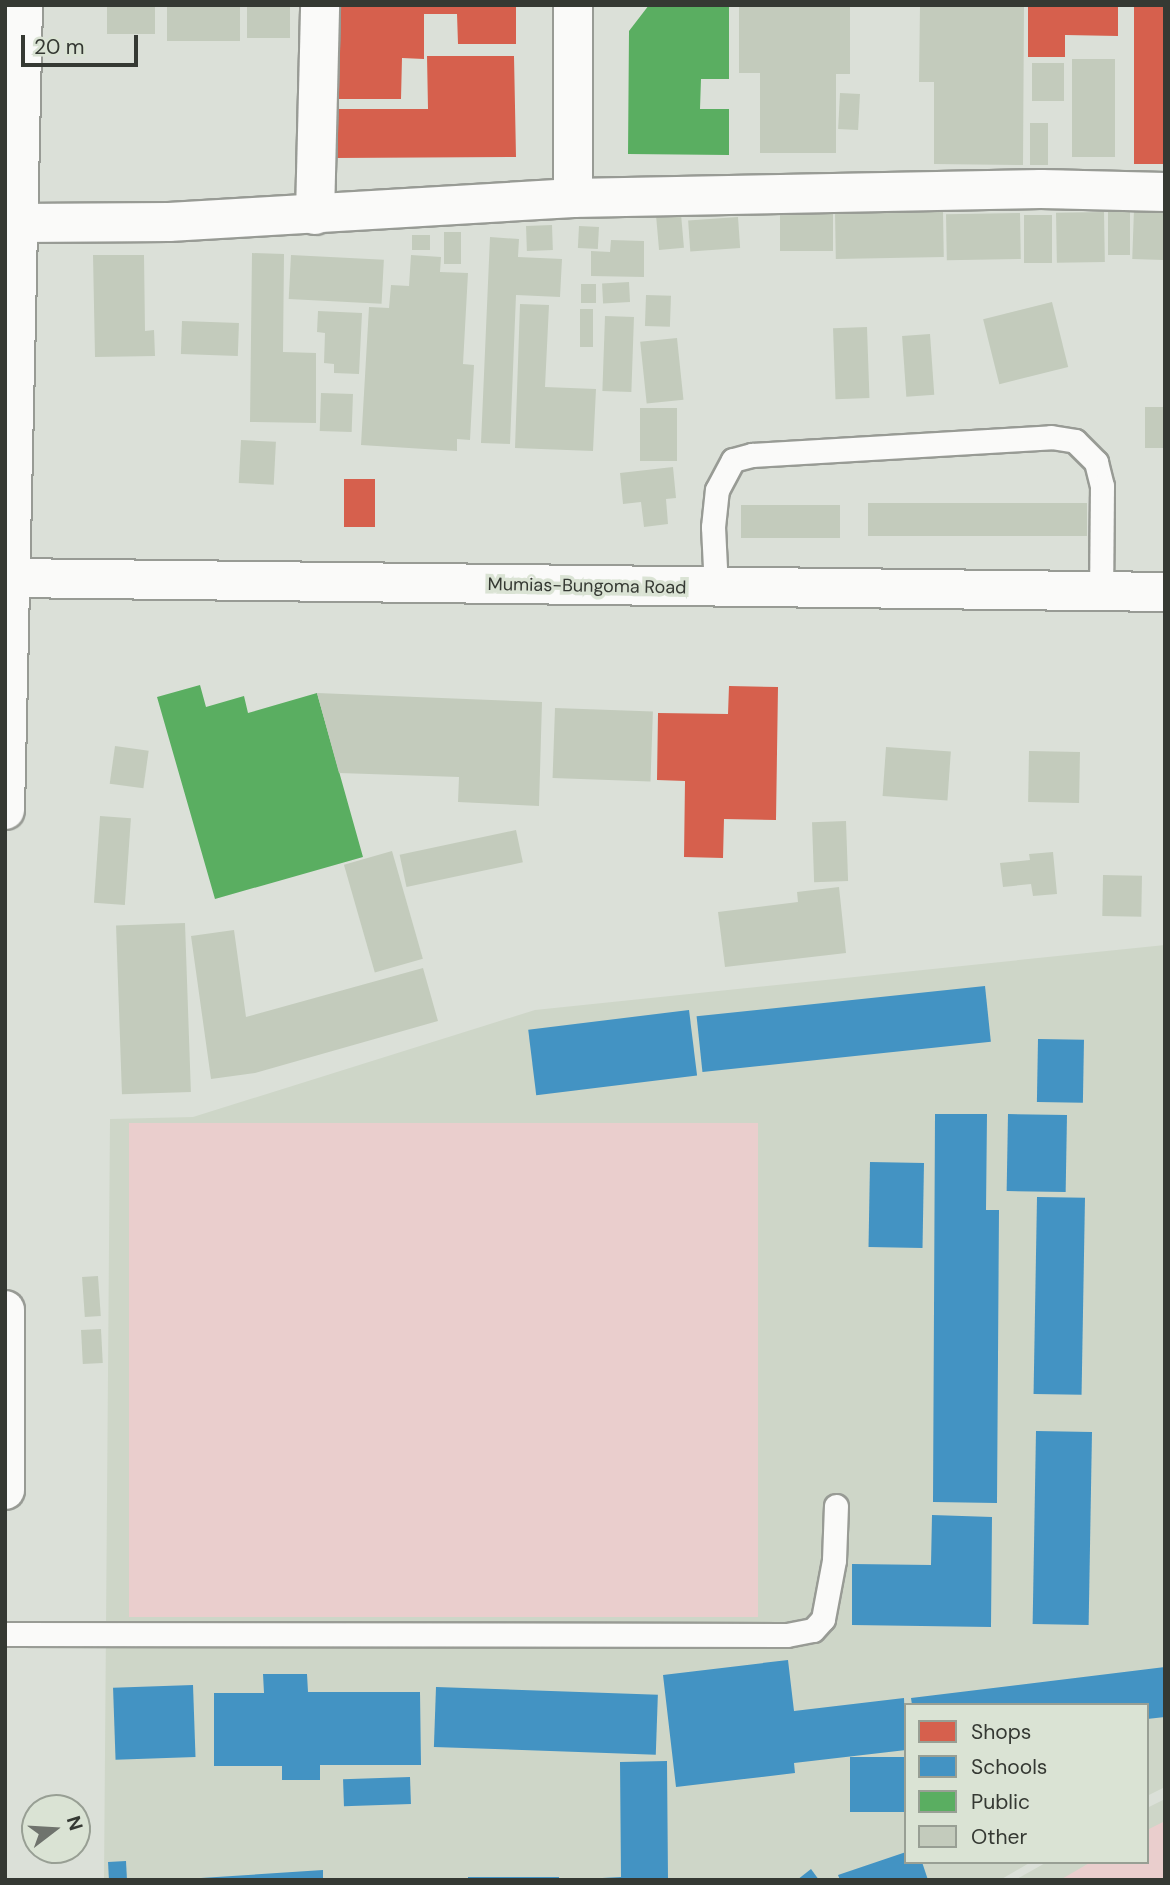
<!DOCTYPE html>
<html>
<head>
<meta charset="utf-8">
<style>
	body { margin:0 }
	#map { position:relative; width:1170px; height:1885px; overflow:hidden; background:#dbe0d8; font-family:"DM Sans",sans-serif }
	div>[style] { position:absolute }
	.built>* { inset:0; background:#ced6c8 }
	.green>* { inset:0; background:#eacecd; transform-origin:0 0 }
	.shops>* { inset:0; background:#d6604d; transform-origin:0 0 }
	.schools>* { inset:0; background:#4393c3; transform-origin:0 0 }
	.public>* { inset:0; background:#5aae61 }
	.building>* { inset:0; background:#c3cbbc; transform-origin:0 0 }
	.roads { filter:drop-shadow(2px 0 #989b95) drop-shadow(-2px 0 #989b95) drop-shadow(0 2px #989b95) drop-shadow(0 -2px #989b95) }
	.service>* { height:23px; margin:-11.5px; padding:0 11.5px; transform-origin:11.5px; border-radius:11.5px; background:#fafaf9 }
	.minor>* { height:38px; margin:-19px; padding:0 19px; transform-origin:19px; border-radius:19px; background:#fafaf9 }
	.tertiary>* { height:38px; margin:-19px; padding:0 19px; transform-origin:19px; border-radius:19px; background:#fafaf9 }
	span { translate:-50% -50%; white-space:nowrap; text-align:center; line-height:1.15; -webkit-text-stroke:7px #dae3d4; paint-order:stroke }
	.street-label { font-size:18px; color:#353933 }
	.frame { position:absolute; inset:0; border:7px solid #353933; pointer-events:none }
	.legend { position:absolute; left:904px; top:1703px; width:245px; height:161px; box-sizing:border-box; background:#dae3d4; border:2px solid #989f94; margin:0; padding:9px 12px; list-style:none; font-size:21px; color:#353933 }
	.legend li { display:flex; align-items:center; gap:14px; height:35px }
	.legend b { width:35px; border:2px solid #989f94 }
	.north { position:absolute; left:21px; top:1794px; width:70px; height:70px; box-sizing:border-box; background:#dae3d4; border:2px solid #989f94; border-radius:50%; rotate:73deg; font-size:19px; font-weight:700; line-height:28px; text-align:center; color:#353933 }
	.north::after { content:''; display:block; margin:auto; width:24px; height:32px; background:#6f736d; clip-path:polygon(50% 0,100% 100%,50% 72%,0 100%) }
	.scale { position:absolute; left:21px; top:35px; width:117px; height:32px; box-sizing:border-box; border:4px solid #353933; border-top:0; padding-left:9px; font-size:21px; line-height:24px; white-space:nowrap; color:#353933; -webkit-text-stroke:5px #dae3d4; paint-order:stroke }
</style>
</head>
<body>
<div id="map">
	<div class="built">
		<i style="clip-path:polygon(1165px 945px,1165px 1787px,1147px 1796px,1147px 1705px,906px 1705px,906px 1862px,1031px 1862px,1000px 1880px,104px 1880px,110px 1119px,193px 1117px,535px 1010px)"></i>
		<i style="clip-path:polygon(1165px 1799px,1165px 1880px,1015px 1880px,1047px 1862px,1147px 1862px,1147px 1808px)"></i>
	</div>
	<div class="green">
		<i style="left:758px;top:1123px;width:494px;height:629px;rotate:90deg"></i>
		<i style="clip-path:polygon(1165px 1821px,1165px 1880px,1060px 1880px,1091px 1862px,1147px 1862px,1147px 1830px)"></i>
	</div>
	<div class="shops">
		<i style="clip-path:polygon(336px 5px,516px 5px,516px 44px,458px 44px,457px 14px,424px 14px,424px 59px,402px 58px,401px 99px,336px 99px)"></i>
		<i style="clip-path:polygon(1028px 5px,1118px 5px,1118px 36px,1065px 35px,1065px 57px,1028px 57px)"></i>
		<i style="left:1134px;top:5px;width:31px;height:159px"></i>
		<i style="clip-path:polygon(427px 56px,514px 56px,516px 157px,334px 158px,333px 109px,428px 109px)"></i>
		<i style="left:344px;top:479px;width:31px;height:48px"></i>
		<i style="clip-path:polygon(729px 686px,778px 687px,776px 820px,724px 819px,723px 858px,684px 857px,685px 781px,657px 780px,658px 713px,728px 714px)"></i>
	</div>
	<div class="schools">
		<i style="left:985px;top:986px;width:56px;height:290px;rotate:84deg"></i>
		<i style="left:689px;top:1010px;width:66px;height:162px;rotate:83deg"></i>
		<i style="left:1038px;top:1039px;width:46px;height:63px;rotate:1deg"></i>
		<i style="clip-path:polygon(935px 1114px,987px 1114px,986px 1210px,999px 1210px,997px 1503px,933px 1502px)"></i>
		<i style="left:1008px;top:1114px;width:59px;height:77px;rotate:1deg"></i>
		<i style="left:870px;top:1162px;width:54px;height:85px;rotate:1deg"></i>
		<i style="left:1037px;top:1197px;width:48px;height:197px;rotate:1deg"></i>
		<i style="left:1036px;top:1431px;width:56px;height:193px;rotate:1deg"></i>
		<i style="clip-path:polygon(932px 1515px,992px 1517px,991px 1627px,852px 1625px,852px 1564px,931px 1565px)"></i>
		<i style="clip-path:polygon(788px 1660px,794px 1711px,904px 1698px,906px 1750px,794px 1763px,795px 1773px,676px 1787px,663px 1675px)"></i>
		<i style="clip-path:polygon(1165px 1667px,1165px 1717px,1147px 1719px,1147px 1705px,912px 1705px,911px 1698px)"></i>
		<i style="clip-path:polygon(263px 1674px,307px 1674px,308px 1692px,420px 1692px,421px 1765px,320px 1765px,320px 1780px,282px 1780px,282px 1766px,214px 1766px,214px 1693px,264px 1693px)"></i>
		<i style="left:193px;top:1685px;width:72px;height:80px;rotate:88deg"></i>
		<i style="left:436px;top:1687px;width:222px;height:60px;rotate:2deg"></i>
		<i style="left:906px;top:1757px;width:55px;height:56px;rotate:90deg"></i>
		<i style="clip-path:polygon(667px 1761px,668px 1880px,565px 1880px,621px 1877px,620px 1762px)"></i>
		<i style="left:410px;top:1777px;width:27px;height:67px;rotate:88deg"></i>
		<i style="clip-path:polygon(906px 1852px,906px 1862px,922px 1862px,928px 1880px,840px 1880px,838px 1875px)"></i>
		<i style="left:126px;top:1861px;width:19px;height:18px;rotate:87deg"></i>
		<i style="clip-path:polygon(811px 1869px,819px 1880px,797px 1880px)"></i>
		<i style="clip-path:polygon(323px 1870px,323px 1880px,201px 1880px,201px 1878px)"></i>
		<i style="left:468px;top:1877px;width:91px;height:3px"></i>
	</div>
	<div class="public">
		<i style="clip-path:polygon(649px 5px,729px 5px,729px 79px,701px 79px,700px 109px,729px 109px,729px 155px,628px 154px,629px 31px)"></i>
		<i style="clip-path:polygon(200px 685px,206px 707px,244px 696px,248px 713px,317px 693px,363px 857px,215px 899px,157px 697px)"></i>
	</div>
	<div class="building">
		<i style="left:107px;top:5px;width:48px;height:29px"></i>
		<i style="left:167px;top:5px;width:73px;height:36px"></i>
		<i style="left:247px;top:5px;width:43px;height:33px"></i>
		<i style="clip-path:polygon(739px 5px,850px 5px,850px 74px,836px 74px,836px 153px,760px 153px,760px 73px,739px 73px)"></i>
		<i style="clip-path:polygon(920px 5px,1024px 5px,1023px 165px,934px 164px,934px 82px,919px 82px)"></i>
		<i style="left:1072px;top:59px;width:43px;height:98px"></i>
		<i style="left:1032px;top:63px;width:32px;height:38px"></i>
		<i style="left:840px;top:93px;width:20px;height:36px;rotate:3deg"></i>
		<i style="left:1030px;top:123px;width:18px;height:42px"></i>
		<i style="left:1134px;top:209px;width:31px;height:50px;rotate:2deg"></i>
		<i style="left:833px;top:211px;width:40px;height:53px;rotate:90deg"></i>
		<i style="left:943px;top:211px;width:46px;height:108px;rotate:89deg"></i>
		<i style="left:1104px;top:212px;width:50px;height:48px;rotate:89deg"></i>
		<i style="left:1108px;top:212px;width:22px;height:43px"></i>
		<i style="left:1020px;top:213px;width:46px;height:74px;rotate:89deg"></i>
		<i style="left:681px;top:214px;width:34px;height:25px;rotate:85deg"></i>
		<i style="left:1024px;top:215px;width:28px;height:48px"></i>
		<i style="left:738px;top:217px;width:31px;height:50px;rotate:86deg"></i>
		<i style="left:552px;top:225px;width:25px;height:26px;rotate:88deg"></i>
		<i style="left:579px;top:226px;width:20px;height:22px;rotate:3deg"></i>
		<i style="left:444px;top:232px;width:17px;height:32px"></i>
		<i style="left:412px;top:235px;width:18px;height:15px"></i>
		<i style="clip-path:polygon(490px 237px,519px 239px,518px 257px,562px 259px,560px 297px,516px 295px,510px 444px,481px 443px)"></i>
		<i style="clip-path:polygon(611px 240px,644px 241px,644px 277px,591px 276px,591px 251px,610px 252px)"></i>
		<i style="clip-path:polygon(252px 253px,284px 254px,283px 352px,316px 353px,316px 423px,250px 422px)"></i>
		<i style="clip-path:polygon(93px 255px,144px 255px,145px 331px,154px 330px,155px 356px,95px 357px)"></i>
		<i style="left:291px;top:255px;width:93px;height:44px;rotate:3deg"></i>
		<i style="clip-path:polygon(411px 255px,441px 257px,440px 272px,468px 273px,463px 364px,474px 365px,470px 440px,457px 439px,457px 451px,361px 445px,369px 307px,389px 308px,391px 285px,409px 286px)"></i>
		<i style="left:629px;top:282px;width:20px;height:27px;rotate:87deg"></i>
		<i style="left:581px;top:284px;width:15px;height:19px"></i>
		<i style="left:646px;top:295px;width:25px;height:31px;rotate:2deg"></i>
		<i style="left:1052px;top:302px;width:67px;height:71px;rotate:76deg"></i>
		<i style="clip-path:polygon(520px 304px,549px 305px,545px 387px,596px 389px,593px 451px,515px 448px)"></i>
		<i style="left:580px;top:309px;width:13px;height:38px"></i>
		<i style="clip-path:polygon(318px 311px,362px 313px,359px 374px,334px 373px,334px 364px,324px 363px,325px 333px,317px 332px)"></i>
		<i style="left:605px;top:316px;width:29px;height:75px;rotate:2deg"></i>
		<i style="left:182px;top:321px;width:57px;height:33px;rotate:2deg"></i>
		<i style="left:867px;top:327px;width:71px;height:34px;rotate:88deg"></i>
		<i style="left:930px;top:334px;width:61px;height:28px;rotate:86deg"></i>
		<i style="left:677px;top:338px;width:62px;height:37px;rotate:84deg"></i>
		<i style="left:321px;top:393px;width:32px;height:38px;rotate:2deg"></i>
		<i style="left:1145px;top:407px;width:20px;height:41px"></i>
		<i style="left:640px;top:408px;width:37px;height:53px"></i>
		<i style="left:241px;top:440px;width:35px;height:43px;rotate:3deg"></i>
		<i style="clip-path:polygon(673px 467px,676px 498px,666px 499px,668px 524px,644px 527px,641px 502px,623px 504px,620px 473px)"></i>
		<i style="left:1087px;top:503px;width:33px;height:219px;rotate:90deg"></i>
		<i style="left:741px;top:505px;width:99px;height:33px"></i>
		<i style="clip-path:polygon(317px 693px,542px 702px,539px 806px,458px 802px,459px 777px,339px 773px)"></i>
		<i style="left:555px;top:708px;width:98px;height:70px;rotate:2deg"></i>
		<i style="left:115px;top:746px;width:34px;height:38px;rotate:8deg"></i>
		<i style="left:886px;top:747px;width:65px;height:49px;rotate:4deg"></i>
		<i style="left:1029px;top:751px;width:51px;height:51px;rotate:1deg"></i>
		<i style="left:100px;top:816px;width:31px;height:87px;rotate:4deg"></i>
		<i style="left:846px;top:821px;width:60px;height:34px;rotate:88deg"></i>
		<i style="left:516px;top:830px;width:33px;height:119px;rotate:78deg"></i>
		<i style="left:392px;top:851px;width:112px;height:50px;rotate:74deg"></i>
		<i style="clip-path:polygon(1053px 852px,1057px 894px,1033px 896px,1031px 884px,1003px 887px,1000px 863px,1030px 860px,1029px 854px)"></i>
		<i style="left:1103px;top:875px;width:39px;height:41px;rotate:1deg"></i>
		<i style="clip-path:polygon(839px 887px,846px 953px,725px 967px,718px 912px,798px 902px,797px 892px)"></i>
		<i style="left:185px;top:923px;width:169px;height:69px;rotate:88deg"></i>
		<i style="clip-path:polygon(234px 930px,246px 1017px,423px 968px,438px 1021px,255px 1073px,211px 1079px,191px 936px)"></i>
		<i style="left:98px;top:1276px;width:40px;height:16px;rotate:86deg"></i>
		<i style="left:101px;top:1329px;width:34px;height:20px;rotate:87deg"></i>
	</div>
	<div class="roads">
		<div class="service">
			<i style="left:716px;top:588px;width:61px;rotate:-92.8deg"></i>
			<i style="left:713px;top:527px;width:37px;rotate:-84deg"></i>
			<i style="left:717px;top:490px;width:34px;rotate:-62deg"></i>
			<i style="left:733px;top:460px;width:20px;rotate:-15deg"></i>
			<i style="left:752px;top:455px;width:300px;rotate:-3.4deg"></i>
			<i style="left:1051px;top:437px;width:24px;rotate:9deg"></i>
			<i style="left:1075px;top:441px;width:30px;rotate:45deg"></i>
			<i style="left:1096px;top:462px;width:25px;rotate:76deg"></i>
			<i style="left:1102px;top:486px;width:107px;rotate:90.5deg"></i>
			<i style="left:5px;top:1634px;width:782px;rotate:0.07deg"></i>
			<i style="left:787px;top:1635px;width:26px;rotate:-11deg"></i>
			<i style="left:813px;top:1630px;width:15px;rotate:-48deg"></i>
			<i style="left:823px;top:1619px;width:60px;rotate:-79.4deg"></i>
			<i style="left:834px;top:1560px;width:54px;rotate:-87.9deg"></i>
		</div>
		<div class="minor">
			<i style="left:573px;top:198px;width:193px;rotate:-90deg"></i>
			<i style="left:315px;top:215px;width:210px;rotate:-88.6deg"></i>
			<i style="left:19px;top:223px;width:150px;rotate:-0.4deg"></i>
			<i style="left:169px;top:222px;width:405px;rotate:-3.4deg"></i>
			<i style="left:573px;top:198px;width:468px;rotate:-1.1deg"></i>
			<i style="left:1041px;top:189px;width:124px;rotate:1.4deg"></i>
		</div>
		<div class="tertiary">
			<i style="left:9px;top:578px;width:1156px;rotate:0.69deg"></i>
			<i style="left:5px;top:810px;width:805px;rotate:-88.72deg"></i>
			<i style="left:5px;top:1310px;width:180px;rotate:90deg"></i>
		</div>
	</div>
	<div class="street-label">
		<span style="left:587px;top:586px;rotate:1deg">Mumias-Bungoma Road</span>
	</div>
	<div class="frame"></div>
	<ul class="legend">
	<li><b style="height:19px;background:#d6604d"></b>Shops</li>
	<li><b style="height:19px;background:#4393c3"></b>Schools</li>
	<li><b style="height:19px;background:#5aae61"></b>Public</li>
	<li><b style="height:19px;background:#c3cbbc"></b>Other</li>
	</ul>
	<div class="north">N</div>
	<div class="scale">20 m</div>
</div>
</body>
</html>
